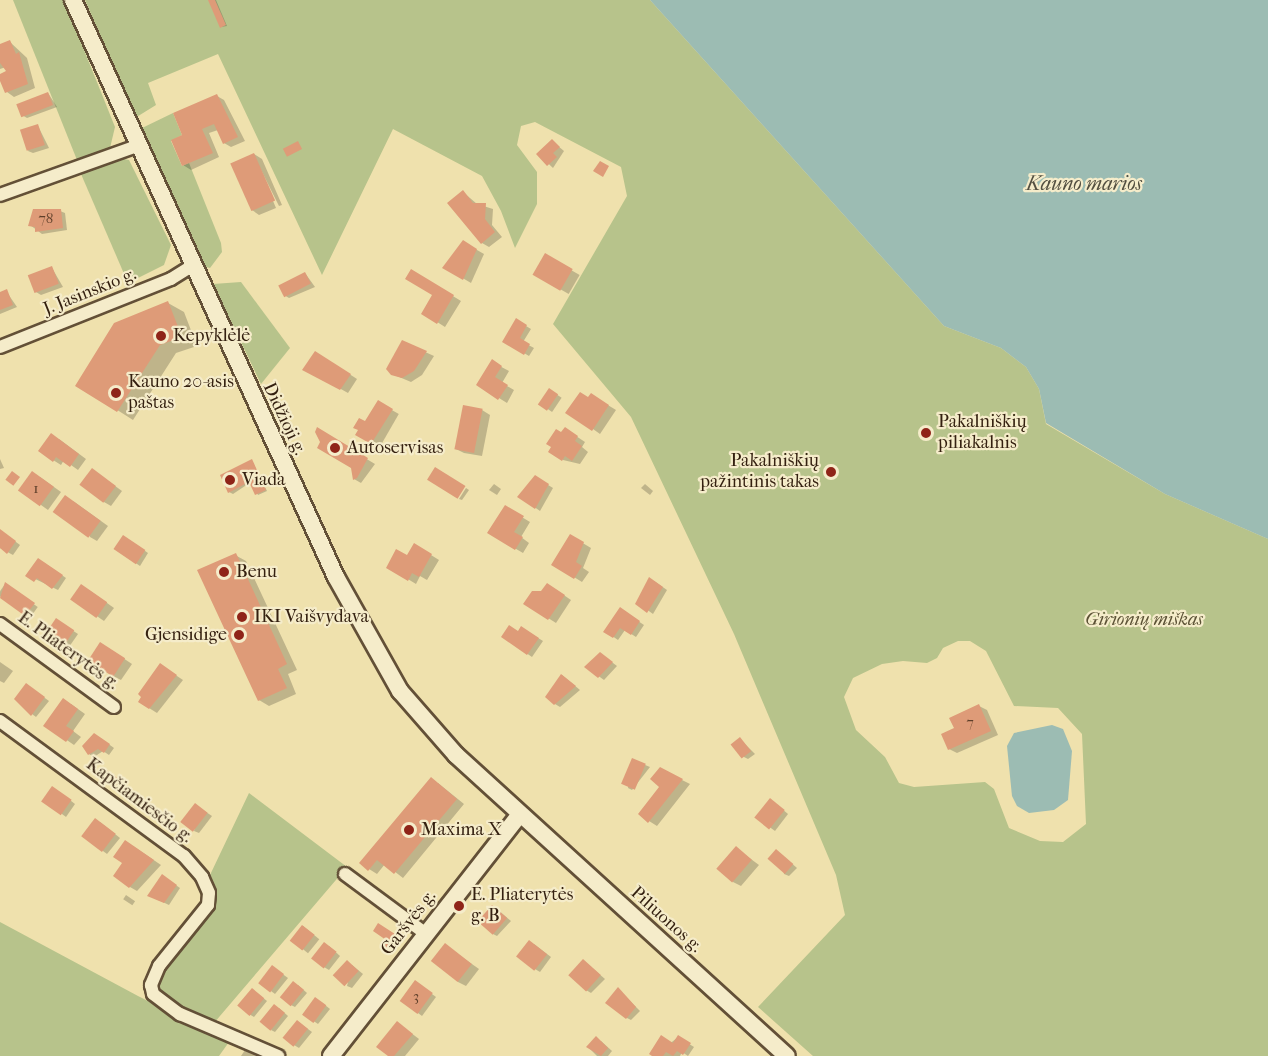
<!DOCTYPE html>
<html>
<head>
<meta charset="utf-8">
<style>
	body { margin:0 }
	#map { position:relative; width:1268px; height:1056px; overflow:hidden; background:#efe1ad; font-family:"IM FELL French Canon",serif }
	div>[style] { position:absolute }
	.green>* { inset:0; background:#b7c38b }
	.water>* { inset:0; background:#9cbcb3 }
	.shadow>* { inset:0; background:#0003; transform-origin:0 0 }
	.building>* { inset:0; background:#de9b78; transform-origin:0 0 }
	.roads { filter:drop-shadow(2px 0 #635037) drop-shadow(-2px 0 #635037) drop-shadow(0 2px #635037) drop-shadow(0 -2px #635037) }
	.street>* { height:12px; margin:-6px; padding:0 6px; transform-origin:6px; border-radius:6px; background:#f5ecca }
	.secondary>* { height:16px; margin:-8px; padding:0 8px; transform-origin:8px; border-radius:8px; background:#f5ecca }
	.dots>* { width:16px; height:16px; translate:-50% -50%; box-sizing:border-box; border:3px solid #f5ecca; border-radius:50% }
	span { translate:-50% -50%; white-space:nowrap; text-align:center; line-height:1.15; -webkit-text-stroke:4.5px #f5ecca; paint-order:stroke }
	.number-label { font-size:15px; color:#5e3f2a }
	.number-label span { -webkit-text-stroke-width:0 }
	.street-label { font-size:18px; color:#342010 }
	.poi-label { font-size:18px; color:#342010 }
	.left { translate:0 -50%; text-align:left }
	.right { translate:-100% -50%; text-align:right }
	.park-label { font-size:18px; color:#5b5135; font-style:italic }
	.water-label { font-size:20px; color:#534f41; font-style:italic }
</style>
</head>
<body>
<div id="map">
	<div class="green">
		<i style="clip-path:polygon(13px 0,64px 0,115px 127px,110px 148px,77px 160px)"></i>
		<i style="clip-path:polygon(evenodd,85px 0,650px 0,944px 326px,1001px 348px,1026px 367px,1039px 389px,1046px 424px,1165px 494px,1268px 539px,1268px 1056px,813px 1056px,758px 1007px,845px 915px,836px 875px,734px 634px,631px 417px,553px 324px,627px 196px,621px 167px,535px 122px,521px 126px,517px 145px,537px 172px,537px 204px,515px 248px,501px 211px,482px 176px,393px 129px,322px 275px,218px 54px,148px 83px,156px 105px,135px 118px,85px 0,958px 641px,970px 641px,986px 651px,1014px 706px,1058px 708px,1082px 734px,1086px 824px,1063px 842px,1040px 841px,1009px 828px,994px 789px,985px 782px,914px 787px,899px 783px,885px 757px,856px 730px,844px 697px,853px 678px,882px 664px,903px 661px,927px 663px,937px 658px,943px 648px,958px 641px)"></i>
		<i style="clip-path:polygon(173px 113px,182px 135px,171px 141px,182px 166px,189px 163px,221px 243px,222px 252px,210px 268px,202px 266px,140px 129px)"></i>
		<i style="clip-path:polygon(124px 159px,129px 160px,171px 245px,164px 265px,128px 283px,81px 174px)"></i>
		<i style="clip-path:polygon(241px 282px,290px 348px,261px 384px,213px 284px)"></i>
		<i style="clip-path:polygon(249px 793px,347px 867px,214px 1023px,163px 999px,159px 984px,161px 975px,210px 913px,215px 893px,210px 875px)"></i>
		<i style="clip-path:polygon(0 922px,138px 996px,229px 1042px,219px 1056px,0 1056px)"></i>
	</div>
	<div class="water">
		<i style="clip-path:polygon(650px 0,1268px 0,1268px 539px,1165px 494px,1046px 423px,1039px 389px,1026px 367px,1001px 348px,944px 326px)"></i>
		<i style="clip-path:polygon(1052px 725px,1063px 729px,1072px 751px,1068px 800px,1054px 810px,1029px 813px,1017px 806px,1012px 796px,1007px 746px,1014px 733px)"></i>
	</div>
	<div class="shadow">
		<i style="clip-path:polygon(209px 0,216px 0,227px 26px,221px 27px)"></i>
		<i style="clip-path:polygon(10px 42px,27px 58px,35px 88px,14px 97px,7px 92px,0 77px,8px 72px,6px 67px,0 69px,0 46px)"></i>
		<i style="clip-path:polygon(48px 93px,57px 107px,27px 118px,22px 115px)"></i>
		<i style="clip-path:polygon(217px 96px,224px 100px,245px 141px,231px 147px,224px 143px,218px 130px,209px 133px,219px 157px,191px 170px,183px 165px,184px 136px)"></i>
		<i style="clip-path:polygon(38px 126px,49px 148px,33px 153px,28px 151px)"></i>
		<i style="clip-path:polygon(552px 141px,564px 151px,553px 168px,538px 154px)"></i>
		<i style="clip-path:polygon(254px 154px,262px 159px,282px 205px,279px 206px,255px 158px,276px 208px,259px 215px,252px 210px)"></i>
		<i style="clip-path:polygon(463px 192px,477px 204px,493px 209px,492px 225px,502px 237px,489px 247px,482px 243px)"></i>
		<i style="clip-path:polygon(60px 211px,65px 213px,67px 230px,42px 234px,30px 225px)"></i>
		<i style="clip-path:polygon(463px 242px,484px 254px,471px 283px,444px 267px)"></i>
		<i style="left:545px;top:255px;width:40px;height:22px;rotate:30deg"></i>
		<i style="clip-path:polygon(52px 268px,63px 287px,41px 295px,36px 292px)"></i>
		<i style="clip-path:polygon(412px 271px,461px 301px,445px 327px,423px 313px,434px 295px)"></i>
		<i style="clip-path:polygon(305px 273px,315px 287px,289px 298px,284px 295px)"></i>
		<i style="clip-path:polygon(6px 291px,17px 307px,0 314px,0 293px)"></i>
		<i style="clip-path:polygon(168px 303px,184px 312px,197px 346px,176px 353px,133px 420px,78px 385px)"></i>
		<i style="clip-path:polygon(516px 320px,531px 329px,523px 342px,534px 348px,529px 356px,504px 341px)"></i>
		<i style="clip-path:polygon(403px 342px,434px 356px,422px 375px,411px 382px,392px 374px)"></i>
		<i style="clip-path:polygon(323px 357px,357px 379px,348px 393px,305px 369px)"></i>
		<i style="clip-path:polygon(492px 362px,509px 371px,502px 383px,514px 390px,507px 403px,478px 385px)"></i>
		<i style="left:550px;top:390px;width:14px;height:17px;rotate:34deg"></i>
		<i style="clip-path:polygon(588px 399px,598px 399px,616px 410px,600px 434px,593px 429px)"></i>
		<i style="left:378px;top:402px;width:24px;height:38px;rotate:30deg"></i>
		<i style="clip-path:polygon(482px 410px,490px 415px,482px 456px,464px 453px,456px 449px)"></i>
		<i style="clip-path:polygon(318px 430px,375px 464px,361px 483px,354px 479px,352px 467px,322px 442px)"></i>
		<i style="clip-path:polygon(562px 434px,573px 434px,585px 442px,582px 447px,588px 452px,580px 464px,563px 460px)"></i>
		<i style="clip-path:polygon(59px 439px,86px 459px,78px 470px,64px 460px,61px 465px,53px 460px)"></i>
		<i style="clip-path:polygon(0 459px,4px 468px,0 469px)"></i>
		<i style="clip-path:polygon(252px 461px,267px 491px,258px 495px,251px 482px,233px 494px,229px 492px)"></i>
		<i style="clip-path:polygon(100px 475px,122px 491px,111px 506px,104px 502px)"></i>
		<i style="clip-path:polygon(40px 477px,61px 492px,48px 510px,41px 505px)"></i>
		<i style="clip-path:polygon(535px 477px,553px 488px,540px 511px,519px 496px)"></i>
		<i style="clip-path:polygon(494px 484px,501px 489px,497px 495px,489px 490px)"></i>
		<i style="clip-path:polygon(645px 484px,653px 491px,650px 495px,641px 488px)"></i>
		<i style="clip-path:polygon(466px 488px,469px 490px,462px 500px,459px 499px)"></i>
		<i style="clip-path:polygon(73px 501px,108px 526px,97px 541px,90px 537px)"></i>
		<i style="clip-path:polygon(505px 507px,530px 522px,521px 537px,529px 543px,523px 553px,489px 533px)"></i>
		<i style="clip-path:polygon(0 530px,20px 545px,13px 555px,0 548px)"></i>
		<i style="clip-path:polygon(571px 536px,591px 548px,583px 568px,589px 572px,582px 582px,553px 564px)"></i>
		<i style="clip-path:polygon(128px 539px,148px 553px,140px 566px,115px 549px)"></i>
		<i style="clip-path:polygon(415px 545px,439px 560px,427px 580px,420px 576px,416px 584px,388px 567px,408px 557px)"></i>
		<i style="clip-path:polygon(235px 555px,246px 561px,297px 670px,288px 674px,296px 694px,269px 706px,259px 700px)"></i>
		<i style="clip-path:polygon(43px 562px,66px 578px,58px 590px,27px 575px)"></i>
		<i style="clip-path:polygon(654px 581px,667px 590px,653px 614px,638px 603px)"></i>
		<i style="left:5px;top:584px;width:40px;height:13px;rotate:35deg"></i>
		<i style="clip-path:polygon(555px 589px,571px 600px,556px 623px,526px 604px)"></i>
		<i style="clip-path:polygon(89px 590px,114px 608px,104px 621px,72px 599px)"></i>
		<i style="clip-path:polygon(620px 609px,644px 625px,636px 637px,625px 630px,618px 640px,605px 631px)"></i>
		<i style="clip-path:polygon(61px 623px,78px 634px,69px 647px,64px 644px)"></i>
		<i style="clip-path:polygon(522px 628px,543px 641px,532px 657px,503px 637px,518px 633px)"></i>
		<i style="clip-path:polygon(108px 648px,132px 664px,121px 680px,113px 676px)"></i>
		<i style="clip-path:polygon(605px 657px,617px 666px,604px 680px,586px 667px)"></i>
		<i style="clip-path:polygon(0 662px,13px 671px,4px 683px,0 681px)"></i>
		<i style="clip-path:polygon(168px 670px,183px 680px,157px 713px,149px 708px)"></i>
		<i style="clip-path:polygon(562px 675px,580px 690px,560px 707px,555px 704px)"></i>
		<i style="clip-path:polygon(31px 688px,49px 701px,36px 717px,32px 714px)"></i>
		<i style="clip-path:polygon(71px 704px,85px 714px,73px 731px,81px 737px,74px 745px,45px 725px)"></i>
		<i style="clip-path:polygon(979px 706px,987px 710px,998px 735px,957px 753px,949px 749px)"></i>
		<i style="clip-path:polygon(99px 737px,114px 748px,109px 755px,103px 751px,94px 757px,89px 754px)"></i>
		<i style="clip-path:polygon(740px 739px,755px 754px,748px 759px,744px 757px)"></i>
		<i style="clip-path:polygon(633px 760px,650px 767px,632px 790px,628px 788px)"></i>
		<i style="clip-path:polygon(660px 769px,690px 784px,657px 826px,649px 821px,661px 787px)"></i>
		<i style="clip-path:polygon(109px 773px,124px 784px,121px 788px,117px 785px)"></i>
		<i style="clip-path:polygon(438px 783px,464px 804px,403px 878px,385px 864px,377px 874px,369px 869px)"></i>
		<i style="clip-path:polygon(57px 790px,75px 804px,66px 817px,62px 814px)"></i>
		<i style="clip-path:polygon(775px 803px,788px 814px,775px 831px,757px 818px)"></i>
		<i style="clip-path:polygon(200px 808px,212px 816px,199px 833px,194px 831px)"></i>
		<i style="clip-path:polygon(100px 822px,120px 838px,107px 854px,103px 851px)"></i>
		<i style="clip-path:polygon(133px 846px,161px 865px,137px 891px,130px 887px)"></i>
		<i style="clip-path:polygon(736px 848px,759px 865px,741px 886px,733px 882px)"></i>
		<i style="clip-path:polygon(781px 854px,797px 868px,789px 876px,784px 874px)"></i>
		<i style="clip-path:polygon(167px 879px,180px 888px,169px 905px,154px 898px)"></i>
		<i style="left:126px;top:895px;width:11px;height:5px;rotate:34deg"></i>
		<i style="clip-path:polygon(497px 909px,511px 921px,497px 936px,493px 934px)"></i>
		<i style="left:303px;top:926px;width:21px;height:18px;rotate:39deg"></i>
		<i style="clip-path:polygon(383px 928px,401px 940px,394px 952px,384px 946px,388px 940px)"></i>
		<i style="clip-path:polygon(534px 944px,551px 957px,540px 972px,535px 969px)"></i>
		<i style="clip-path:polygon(445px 945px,479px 969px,466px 986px,458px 982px)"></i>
		<i style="clip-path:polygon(329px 946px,340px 956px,329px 970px,324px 967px)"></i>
		<i style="clip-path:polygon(583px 960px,605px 979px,591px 993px,586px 990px)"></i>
		<i style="clip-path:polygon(352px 965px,363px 974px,352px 988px,347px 986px)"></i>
		<i style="clip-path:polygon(277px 970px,288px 978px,275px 994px,271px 991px)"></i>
		<i style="clip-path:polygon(298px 985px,307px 993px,295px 1007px,291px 1005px)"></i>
		<i style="clip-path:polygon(420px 985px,436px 997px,422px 1016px,418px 1013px)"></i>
		<i style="clip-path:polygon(618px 989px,640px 1011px,631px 1020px,627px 1018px)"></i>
		<i style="clip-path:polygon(257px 993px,267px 1001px,254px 1017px,249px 1014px)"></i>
		<i style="clip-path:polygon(320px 1001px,330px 1009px,318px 1024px,303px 1014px)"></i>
		<i style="clip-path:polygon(279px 1008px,288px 1016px,275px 1032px,271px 1030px)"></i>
		<i style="clip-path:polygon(297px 1021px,312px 1032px,299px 1048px,294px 1045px)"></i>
		<i style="clip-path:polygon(398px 1023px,419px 1039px,405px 1056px,390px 1056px)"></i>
		<i style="clip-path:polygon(678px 1037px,694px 1047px,688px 1056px,682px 1052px,680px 1056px,655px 1056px)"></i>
		<i style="clip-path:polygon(601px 1041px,612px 1051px,608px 1056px,597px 1056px,588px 1047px)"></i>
		<i style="clip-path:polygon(245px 1050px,256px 1056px,241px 1056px)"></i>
	</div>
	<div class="building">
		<i style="clip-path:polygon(208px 0,215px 0,226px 25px,220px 28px)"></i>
		<i style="clip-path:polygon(10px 40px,16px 54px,19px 52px,28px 84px,5px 93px,0 81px,0 74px,6px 71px,0 63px,0 44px)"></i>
		<i style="left:48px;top:92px;width:14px;height:34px;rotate:69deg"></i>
		<i style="clip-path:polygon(217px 94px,238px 137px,223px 144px,214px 124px,202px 129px,213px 153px,182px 166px,171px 140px,182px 135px,173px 113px)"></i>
		<i style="left:38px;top:124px;width:22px;height:19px;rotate:72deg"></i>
		<i style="clip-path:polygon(552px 139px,560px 147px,553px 153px,557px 157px,547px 166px,536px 154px)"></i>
		<i style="left:298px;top:141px;width:9px;height:17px;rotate:63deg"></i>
		<i style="left:254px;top:153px;width:52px;height:26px;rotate:66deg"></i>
		<i style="clip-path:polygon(600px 161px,609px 166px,603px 177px,593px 171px)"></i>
		<i style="clip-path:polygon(463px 190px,473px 203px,486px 203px,485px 219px,495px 232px,481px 244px,447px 203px)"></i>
		<i style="clip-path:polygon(33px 209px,61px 209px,63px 228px,35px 232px,35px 227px,28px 226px)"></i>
		<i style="clip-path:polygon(463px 240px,477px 249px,463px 280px,442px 268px)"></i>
		<i style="left:545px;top:253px;width:32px;height:25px;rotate:30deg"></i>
		<i style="left:52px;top:266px;width:19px;height:26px;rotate:69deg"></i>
		<i style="clip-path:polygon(411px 269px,454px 295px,437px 324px,421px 314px,432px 295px,405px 279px)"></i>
		<i style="left:305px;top:272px;width:13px;height:30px;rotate:63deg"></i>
		<i style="clip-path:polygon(7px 289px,13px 305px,0 310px,0 292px)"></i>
		<i style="clip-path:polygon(168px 301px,182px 337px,160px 345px,117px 412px,75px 386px,114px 323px)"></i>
		<i style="clip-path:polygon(516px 318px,527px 325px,520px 338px,530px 344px,524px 355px,502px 342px)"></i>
		<i style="clip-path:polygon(402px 340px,427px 351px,414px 371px,402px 378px,391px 375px,386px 369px)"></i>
		<i style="clip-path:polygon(315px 351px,351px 374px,340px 390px,302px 370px)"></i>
		<i style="clip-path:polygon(492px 359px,502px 366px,495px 377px,508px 385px,498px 400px,476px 385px)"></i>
		<i style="left:549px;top:388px;width:11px;height:20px;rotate:34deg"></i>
		<i style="clip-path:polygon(580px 392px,588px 397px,591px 393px,609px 405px,592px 431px,565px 413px)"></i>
		<i style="clip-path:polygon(378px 400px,393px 409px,371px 444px,355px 435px,358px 430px,353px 428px,359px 418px,365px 421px)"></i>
		<i style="left:463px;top:405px;width:20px;height:45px;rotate:11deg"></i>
		<i style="clip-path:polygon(317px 427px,368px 458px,357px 478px,353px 480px,351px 468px,317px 448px,320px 442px,315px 432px)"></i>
		<i style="clip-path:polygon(565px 427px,578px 436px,575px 441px,582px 446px,572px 461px,565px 456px,562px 461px,548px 452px,551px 447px,546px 444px,556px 429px,561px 432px)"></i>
		<i style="clip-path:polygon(51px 433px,79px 454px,70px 467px,56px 457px,53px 462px,38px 451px)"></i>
		<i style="clip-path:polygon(252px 459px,266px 490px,255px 495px,249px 482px,228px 493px,220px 475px)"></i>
		<i style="left:435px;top:467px;width:36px;height:15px;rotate:32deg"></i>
		<i style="left:92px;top:468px;width:30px;height:21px;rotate:37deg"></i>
		<i style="left:12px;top:471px;width:10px;height:11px;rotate:37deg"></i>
		<i style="left:32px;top:471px;width:27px;height:24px;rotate:36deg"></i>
		<i style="clip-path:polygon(535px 475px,549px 484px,535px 509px,517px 497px)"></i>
		<i style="left:65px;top:495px;width:44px;height:21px;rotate:36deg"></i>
		<i style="clip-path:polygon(505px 505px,524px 516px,514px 532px,523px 537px,515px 550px,487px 533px)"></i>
		<i style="clip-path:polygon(0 529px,16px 541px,7px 554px,0 548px)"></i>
		<i style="clip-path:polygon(570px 534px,584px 542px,576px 562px,582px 566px,574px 579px,551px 565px)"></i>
		<i style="left:123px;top:535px;width:27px;height:17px;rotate:34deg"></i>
		<i style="clip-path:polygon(414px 543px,432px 554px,419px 577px,412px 573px,408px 581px,386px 568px,396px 549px,407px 555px)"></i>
		<i style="clip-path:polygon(236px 553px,287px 664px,278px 669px,287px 688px,258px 701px,197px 570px)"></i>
		<i style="clip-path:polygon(38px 558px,63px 575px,52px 589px,37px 578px,34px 582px,25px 576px)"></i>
		<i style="clip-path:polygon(649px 577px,663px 587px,647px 613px,635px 604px)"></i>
		<i style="clip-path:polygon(5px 582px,35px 603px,25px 616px,0 598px)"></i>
		<i style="clip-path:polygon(547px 583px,565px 595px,548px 620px,523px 604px,532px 591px,541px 591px)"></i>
		<i style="left:81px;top:584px;width:32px;height:19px;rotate:35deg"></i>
		<i style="clip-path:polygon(620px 607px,640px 621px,631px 635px,620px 628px,613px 638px,603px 632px)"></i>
		<i style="left:56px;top:618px;width:22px;height:18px;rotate:34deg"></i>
		<i style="clip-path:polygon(509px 625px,518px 631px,521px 626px,539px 638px,527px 655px,501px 637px)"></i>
		<i style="left:100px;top:642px;width:30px;height:22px;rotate:33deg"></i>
		<i style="clip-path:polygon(600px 652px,613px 662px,598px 678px,584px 667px)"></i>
		<i style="clip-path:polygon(160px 663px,177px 675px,149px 709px,138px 702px,141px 697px,138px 694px)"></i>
		<i style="clip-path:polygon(561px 674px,576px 686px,554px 705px,545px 697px)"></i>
		<i style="clip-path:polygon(26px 683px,45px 697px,31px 716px,14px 699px)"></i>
		<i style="clip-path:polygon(63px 698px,78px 709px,66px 726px,74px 731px,66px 742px,43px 726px)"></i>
		<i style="clip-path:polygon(979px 704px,991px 731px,948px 750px,941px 734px,954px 728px,949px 718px)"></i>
		<i style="clip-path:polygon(94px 733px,110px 744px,104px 753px,98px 749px,88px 755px,82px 746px)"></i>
		<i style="left:740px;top:737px;width:18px;height:12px;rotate:52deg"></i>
		<i style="left:632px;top:758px;width:15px;height:28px;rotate:23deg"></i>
		<i style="clip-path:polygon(660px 767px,683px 779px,648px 823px,638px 814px,659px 787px,650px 779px)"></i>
		<i style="left:104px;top:768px;width:20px;height:7px;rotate:37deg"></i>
		<i style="clip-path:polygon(431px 777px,457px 799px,394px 874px,377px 860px,368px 871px,359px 863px)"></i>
		<i style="left:52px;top:786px;width:24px;height:19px;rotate:35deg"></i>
		<i style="left:770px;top:798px;width:19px;height:25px;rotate:39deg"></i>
		<i style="left:195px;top:803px;width:16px;height:24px;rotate:38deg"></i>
		<i style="left:95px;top:818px;width:26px;height:23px;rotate:37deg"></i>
		<i style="clip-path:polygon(125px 840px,154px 860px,129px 888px,113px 876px,122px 863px,113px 857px)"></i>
		<i style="left:736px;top:846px;width:21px;height:30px;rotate:41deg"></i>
		<i style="left:776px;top:849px;width:23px;height:13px;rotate:41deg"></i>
		<i style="clip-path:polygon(162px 874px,177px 885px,164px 903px,147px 896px)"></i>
		<i style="left:492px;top:905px;width:20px;height:22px;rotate:41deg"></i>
		<i style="clip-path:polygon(378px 923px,398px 936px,388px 950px,382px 946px,386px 940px,373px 931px)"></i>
		<i style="left:302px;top:925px;width:16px;height:20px;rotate:38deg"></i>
		<i style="left:529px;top:940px;width:23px;height:21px;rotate:38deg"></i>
		<i style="left:324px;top:942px;width:16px;height:21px;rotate:38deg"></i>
		<i style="left:445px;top:943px;width:34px;height:23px;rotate:38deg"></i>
		<i style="left:583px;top:959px;width:24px;height:22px;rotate:42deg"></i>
		<i style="left:347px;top:960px;width:16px;height:21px;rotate:43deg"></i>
		<i style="left:272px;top:965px;width:15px;height:23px;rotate:37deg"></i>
		<i style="left:415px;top:980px;width:22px;height:26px;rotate:36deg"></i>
		<i style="left:293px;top:981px;width:14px;height:21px;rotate:39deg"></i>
		<i style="clip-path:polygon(618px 987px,636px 1007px,626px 1019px,605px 1003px)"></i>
		<i style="left:252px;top:988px;width:16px;height:23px;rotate:40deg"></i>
		<i style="left:315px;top:997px;width:14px;height:22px;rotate:36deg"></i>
		<i style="left:274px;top:1004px;width:14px;height:23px;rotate:39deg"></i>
		<i style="left:297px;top:1020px;width:14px;height:23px;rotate:39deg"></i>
		<i style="clip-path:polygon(397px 1021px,413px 1034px,394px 1056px,388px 1056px,376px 1047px)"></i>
		<i style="clip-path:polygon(661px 1035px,673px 1043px,678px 1035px,691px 1043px,683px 1055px,677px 1051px,673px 1056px,666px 1052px,663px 1056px,652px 1056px,649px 1054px)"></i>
		<i style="clip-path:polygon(596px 1036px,608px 1048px,601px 1056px,586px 1047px)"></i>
	</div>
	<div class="roads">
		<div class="street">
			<i style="left:0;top:195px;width:145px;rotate:-19.7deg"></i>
			<i style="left:0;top:347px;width:184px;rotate:-21.7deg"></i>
			<i style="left:171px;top:279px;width:25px;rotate:-32deg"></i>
			<i style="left:0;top:624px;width:141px;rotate:36.1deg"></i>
			<i style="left:0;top:721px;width:228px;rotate:36.3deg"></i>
			<i style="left:184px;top:856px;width:28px;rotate:49deg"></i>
			<i style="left:202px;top:877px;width:17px;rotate:66deg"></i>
			<i style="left:209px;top:893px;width:12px;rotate:95deg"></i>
			<i style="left:208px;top:905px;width:78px;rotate:128.8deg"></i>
			<i style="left:159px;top:966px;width:21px;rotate:113deg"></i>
			<i style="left:151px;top:985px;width:9px;rotate:77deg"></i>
			<i style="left:153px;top:994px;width:34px;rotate:37deg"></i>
			<i style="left:180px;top:1014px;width:107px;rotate:23.2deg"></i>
			<i style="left:345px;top:874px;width:101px;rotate:36.5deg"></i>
		</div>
		<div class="secondary">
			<i style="left:73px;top:0;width:634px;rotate:65.5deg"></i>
			<i style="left:336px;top:577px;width:131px;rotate:60.7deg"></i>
			<i style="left:400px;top:691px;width:85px;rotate:48.8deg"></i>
			<i style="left:456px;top:755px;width:447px;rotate:42.3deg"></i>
			<i style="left:331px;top:1056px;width:307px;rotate:-52deg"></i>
		</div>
	</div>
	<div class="dots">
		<i style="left:161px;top:336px;background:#8f2418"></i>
		<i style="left:116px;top:393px;background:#8f2418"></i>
		<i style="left:926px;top:433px;background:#8f2418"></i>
		<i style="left:335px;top:448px;background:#8f2418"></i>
		<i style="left:831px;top:472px;background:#8f2418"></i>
		<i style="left:230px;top:480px;background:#8f2418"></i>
		<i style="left:224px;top:572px;background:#8f2418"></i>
		<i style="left:242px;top:617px;background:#8f2418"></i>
		<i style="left:239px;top:635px;background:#8f2418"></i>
		<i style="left:409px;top:830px;background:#8f2418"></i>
		<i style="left:459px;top:906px;background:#8f2418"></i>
	</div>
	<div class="number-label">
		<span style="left:46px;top:219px">78</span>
		<span style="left:36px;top:489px">1</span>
		<span style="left:970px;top:723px">7</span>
		<span style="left:416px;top:997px">3</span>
	</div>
	<div class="street-label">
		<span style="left:90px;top:292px;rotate:-22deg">J. Jasinskio g.</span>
		<span style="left:284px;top:419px;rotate:65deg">Didžioji g.</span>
		<span style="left:68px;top:651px;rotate:36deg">E. Pliaterytės g.</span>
		<span style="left:139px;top:801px;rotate:37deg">Kapčiamiesčio g.</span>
		<span style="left:666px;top:920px;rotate:42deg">Piliuonos g.</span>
		<span style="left:409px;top:923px;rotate:-52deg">Garšvės g.</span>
	</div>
	<div class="poi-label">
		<span class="left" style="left:173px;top:336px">Kepyklėlė</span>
		<span class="left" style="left:128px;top:393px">Kauno 20-asis<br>paštas</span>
		<span class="left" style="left:938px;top:433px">Pakalniškių<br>piliakalnis</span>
		<span class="left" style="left:347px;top:448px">Autoservisas</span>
		<span class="right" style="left:819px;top:472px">Pakalniškių<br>pažintinis takas</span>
		<span class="left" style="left:242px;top:480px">Viada</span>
		<span class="left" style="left:236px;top:572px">Benu</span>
		<span class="left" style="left:254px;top:617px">IKI Vaišvydava</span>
		<span class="right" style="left:227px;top:635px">Gjensidige</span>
		<span class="left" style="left:421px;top:830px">Maxima X</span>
		<span class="left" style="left:471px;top:906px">E. Pliaterytės<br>g. B</span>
	</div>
	<div class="park-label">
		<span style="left:1144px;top:620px">Girionių miškas</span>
	</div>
	<div class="water-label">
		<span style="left:1084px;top:183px">Kauno marios</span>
	</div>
</div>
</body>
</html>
